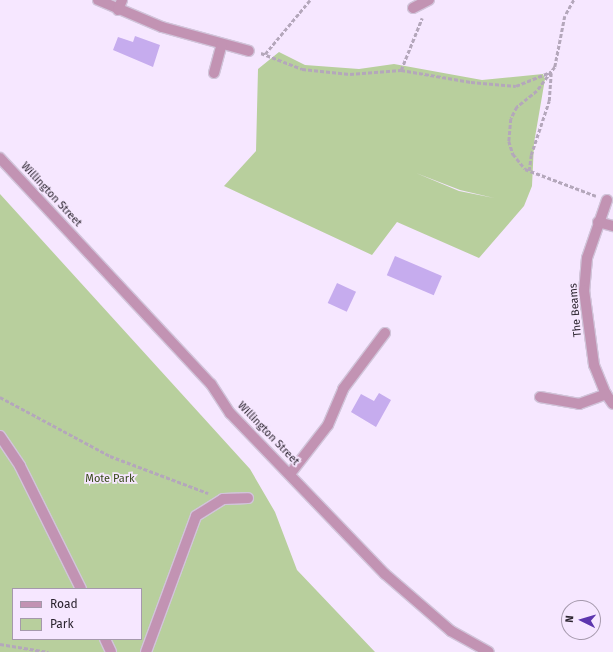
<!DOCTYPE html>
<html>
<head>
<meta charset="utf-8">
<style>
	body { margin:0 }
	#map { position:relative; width:613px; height:652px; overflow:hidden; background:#f6e7ff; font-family:"Fira Sans",sans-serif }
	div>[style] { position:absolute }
	.green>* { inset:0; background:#b8cf9d }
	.building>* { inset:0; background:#c6acee; transform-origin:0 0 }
	.path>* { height:2.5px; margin-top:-1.25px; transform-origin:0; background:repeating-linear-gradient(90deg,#b4a7bb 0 4px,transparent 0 6px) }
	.roads { filter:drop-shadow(1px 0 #d1c4da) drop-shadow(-1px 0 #d1c4da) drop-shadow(0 1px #d1c4da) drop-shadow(0 -1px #d1c4da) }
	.minor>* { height:10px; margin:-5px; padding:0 5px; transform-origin:5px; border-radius:5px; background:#c293b3 }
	span { translate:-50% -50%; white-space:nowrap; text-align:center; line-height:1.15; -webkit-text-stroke:3.5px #f6e7ff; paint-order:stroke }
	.street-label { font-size:11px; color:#2b242f }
	.park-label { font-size:11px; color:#374919 }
	.legend { position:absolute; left:12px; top:588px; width:130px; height:52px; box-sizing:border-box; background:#f6e7ff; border:1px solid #a599ac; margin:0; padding:5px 7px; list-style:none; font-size:12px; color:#2b242f }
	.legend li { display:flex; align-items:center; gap:8px; height:20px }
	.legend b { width:20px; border:1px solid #a599ac }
	.north { position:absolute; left:561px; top:600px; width:40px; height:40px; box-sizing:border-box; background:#f6e7ff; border:1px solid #a599ac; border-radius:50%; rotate:275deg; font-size:11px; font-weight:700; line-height:16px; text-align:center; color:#2b242f }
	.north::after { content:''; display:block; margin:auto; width:14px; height:18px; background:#5d36ae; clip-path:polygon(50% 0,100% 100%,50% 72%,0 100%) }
</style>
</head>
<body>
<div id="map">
	<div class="green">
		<i style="clip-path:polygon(evenodd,279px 52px,305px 65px,359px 69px,394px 64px,482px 80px,543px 74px,545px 79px,534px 143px,532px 186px,524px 206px,479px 258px,397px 222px,372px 255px,224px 186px,256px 151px,258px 69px,279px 52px,416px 173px,460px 190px,494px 198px,459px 191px,416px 173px)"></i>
		<i style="clip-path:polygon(evenodd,0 194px,250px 469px,275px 512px,297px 570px,375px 652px,0 652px,0 194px,13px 589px,141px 589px,141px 639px,13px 639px,13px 589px)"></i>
	</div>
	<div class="building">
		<i style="clip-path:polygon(135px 36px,160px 45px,153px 67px,113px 50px,118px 37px,133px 42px)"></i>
		<i style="left:395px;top:256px;width:51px;height:21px;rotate:23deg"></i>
		<i style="left:337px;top:283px;width:21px;height:22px;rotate:25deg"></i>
		<i style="clip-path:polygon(379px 393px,391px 400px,376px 427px,351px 412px,361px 394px,374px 401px)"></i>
	</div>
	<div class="path">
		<i style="left:574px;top:0;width:18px;rotate:119deg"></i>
		<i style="left:565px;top:16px;width:52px;rotate:101.1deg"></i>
		<i style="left:555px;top:67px;width:30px;rotate:127deg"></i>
		<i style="left:537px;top:91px;width:26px;rotate:141deg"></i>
		<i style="left:517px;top:107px;width:13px;rotate:117deg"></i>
		<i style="left:511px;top:119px;width:22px;rotate:95deg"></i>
		<i style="left:509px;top:141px;width:14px;rotate:73deg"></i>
		<i style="left:513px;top:154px;width:19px;rotate:51deg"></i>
		<i style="left:525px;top:169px;width:76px;rotate:20.8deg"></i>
		<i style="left:261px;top:53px;width:44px;rotate:21.3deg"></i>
		<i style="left:302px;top:69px;width:48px;rotate:5.9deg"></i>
		<i style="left:350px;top:74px;width:51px;rotate:-4.5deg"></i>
		<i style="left:401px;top:70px;width:71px;rotate:9.7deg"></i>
		<i style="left:471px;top:82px;width:45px;rotate:5.1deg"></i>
		<i style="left:516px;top:86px;width:38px;rotate:-22deg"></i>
		<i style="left:265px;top:54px;width:70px;rotate:-50.2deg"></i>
		<i style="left:401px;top:70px;width:56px;rotate:-68deg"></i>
		<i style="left:529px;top:171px;width:16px;rotate:-83deg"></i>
		<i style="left:531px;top:155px;width:57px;rotate:-71.6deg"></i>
		<i style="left:549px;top:101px;width:28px;rotate:-86deg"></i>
		<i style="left:0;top:397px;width:125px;rotate:28.2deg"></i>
		<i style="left:110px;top:456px;width:105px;rotate:20.7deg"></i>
		<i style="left:0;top:644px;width:49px;rotate:9.5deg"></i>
	</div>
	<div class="roads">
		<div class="minor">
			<i style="left:98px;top:0;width:69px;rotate:22.9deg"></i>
			<i style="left:162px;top:27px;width:90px;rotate:15.4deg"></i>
			<i style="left:413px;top:8px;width:18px;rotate:-27deg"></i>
			<i style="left:118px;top:10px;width:11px;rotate:-68deg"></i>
			<i style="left:214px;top:73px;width:30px;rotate:-75deg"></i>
			<i style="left:0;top:158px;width:309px;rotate:47deg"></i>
			<i style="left:211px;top:384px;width:35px;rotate:57deg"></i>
			<i style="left:230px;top:413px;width:223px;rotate:46.1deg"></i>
			<i style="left:385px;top:574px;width:87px;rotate:40.8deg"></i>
			<i style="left:451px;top:631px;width:43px;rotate:28.9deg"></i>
			<i style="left:607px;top:200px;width:61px;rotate:109deg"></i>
			<i style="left:587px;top:258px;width:32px;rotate:95deg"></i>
			<i style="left:584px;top:290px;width:76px;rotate:82.4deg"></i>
			<i style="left:594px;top:365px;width:31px;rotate:68deg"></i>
			<i style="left:606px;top:394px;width:12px;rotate:55deg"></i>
			<i style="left:598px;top:222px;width:16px;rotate:15deg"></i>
			<i style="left:540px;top:397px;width:40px;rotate:10deg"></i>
			<i style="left:579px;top:404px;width:29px;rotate:-20deg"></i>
			<i style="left:0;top:436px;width:36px;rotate:56deg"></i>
			<i style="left:20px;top:466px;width:137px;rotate:63.6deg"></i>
			<i style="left:290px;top:474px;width:62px;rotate:-52.2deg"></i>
			<i style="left:328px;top:425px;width:39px;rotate:-67deg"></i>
			<i style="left:343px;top:389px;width:70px;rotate:-53.1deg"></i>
			<i style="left:105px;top:639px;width:14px;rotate:65deg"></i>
			<i style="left:146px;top:652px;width:145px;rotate:-69.8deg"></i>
			<i style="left:196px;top:516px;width:32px;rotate:-32deg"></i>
			<i style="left:223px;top:499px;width:25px;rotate:-2deg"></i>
		</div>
	</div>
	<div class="street-label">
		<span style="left:51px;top:195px;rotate:47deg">Willington Street</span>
		<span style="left:576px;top:310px;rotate:-95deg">The Beams</span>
		<span style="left:268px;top:434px;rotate:46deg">Willington Street</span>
	</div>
	<div class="park-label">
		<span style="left:110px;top:479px">Mote Park</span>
	</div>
	<ul class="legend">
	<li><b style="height:5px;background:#c293b3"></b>Road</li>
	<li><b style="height:11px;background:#b8cf9d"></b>Park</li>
	</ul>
	<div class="north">N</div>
</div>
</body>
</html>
